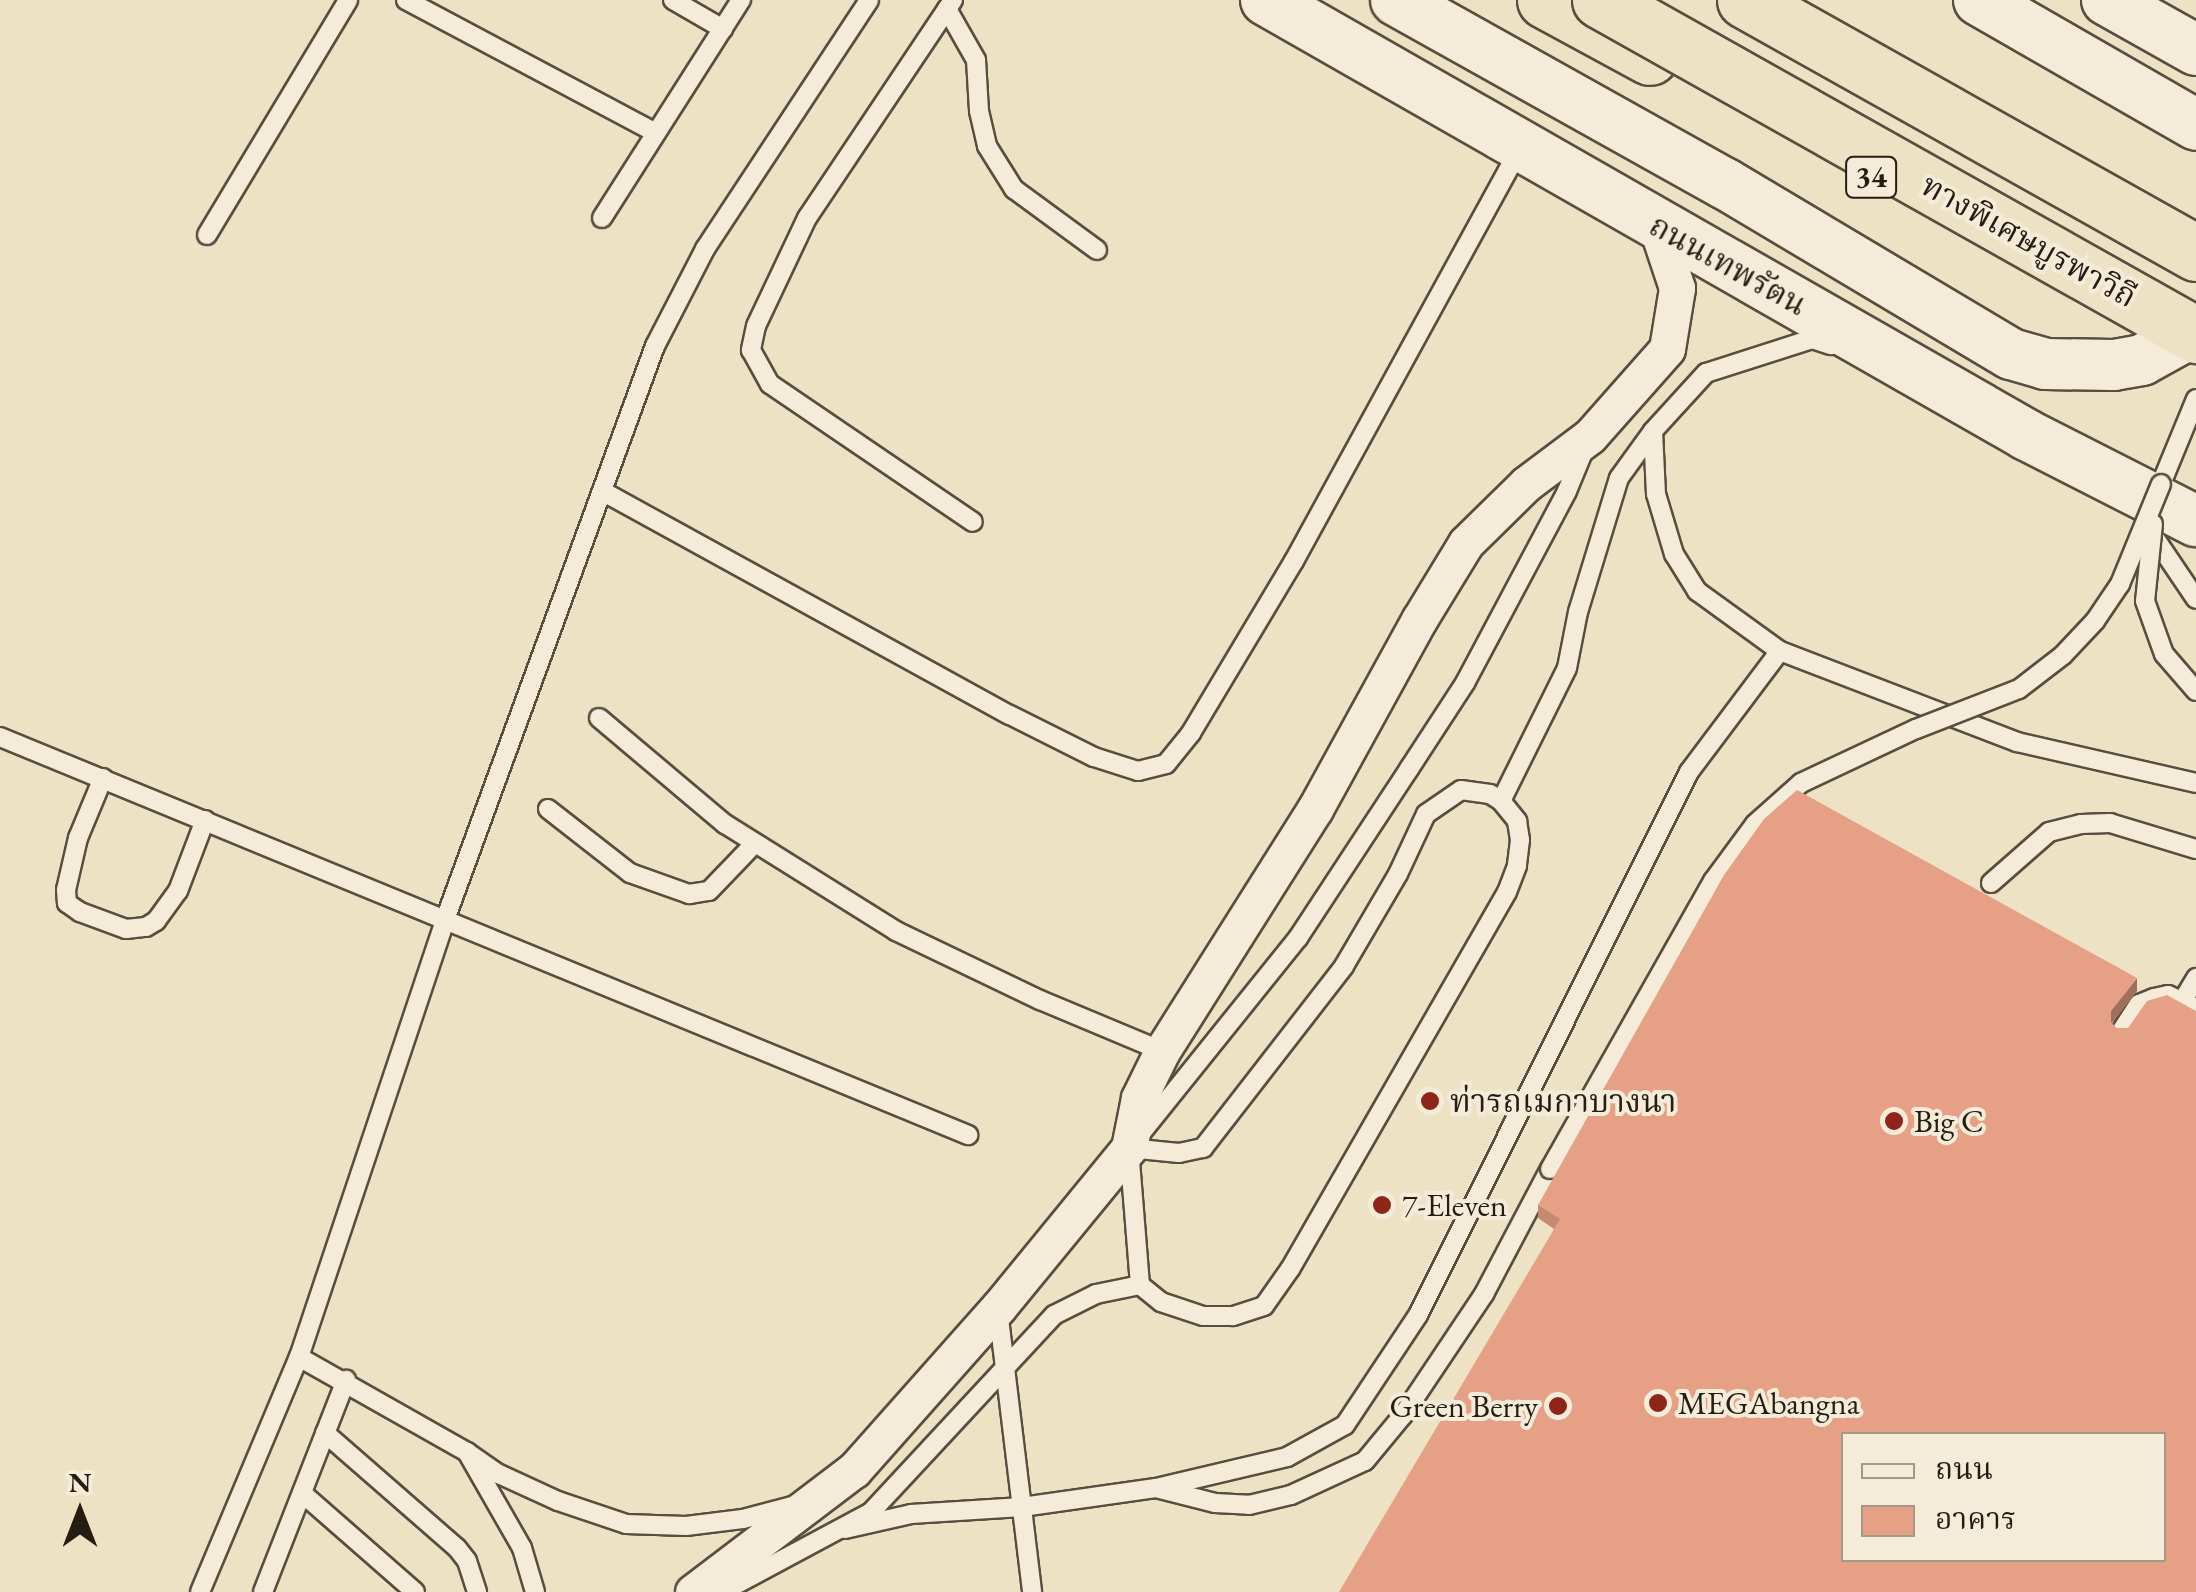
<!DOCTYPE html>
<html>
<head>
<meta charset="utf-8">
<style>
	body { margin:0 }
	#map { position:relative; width:2196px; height:1592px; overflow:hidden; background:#eee2c5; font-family:"EB Garamond","Noto Serif Thai",serif }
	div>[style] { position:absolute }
	.roads { filter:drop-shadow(2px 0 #584e3f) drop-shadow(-2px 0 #584e3f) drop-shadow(0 2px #584e3f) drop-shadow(0 -2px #584e3f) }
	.lane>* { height:18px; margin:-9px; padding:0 9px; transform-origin:9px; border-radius:9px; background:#f4ecd9 }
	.street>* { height:35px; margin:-17.5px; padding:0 17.5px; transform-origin:17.5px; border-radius:17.5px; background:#f4ecd9 }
	.secondary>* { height:50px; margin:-25px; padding:0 25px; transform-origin:25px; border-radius:25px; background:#f4ecd9 }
	.highway>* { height:55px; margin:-27.5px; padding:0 27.5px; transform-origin:27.5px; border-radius:27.5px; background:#eee2c5 }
	.bridges { filter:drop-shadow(2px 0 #584e3f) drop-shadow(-2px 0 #584e3f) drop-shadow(0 2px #584e3f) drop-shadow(0 -2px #584e3f) }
	.lane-bridge>* { height:18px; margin:-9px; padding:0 9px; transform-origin:9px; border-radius:9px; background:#f4ecd9 }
	.secondary-bridge>* { height:50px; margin:-25px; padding:0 25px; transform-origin:25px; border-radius:25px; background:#f4ecd9 }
	.highway-bridge>* { height:55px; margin:-27.5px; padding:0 27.5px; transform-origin:27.5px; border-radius:27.5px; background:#eee2c5 }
	.wall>* { inset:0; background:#c68a72 }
	.shaded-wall>* { inset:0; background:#a1705d }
	.building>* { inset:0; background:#e6a085 }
	.dots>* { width:28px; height:28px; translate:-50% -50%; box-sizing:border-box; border:5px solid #f4ecd9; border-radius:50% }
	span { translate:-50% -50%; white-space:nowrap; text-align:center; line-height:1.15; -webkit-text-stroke:8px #f4ecd9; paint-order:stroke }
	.shield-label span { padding:2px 8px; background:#f4ecd9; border:2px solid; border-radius:8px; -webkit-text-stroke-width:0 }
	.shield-label { font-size:30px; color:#261d12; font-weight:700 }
	.street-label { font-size:32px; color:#261d12 }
	.poi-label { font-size:32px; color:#261d12 }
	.left { translate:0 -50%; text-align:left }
	.right { translate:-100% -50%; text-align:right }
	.legend { position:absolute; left:1841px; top:1432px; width:325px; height:130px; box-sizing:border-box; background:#f4ecd9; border:2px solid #a29989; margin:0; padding:12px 18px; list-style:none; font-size:30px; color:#261d12 }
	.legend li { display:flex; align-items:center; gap:20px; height:50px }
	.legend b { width:50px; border:2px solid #a29989 }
	.north { position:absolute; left:30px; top:1462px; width:100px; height:100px; -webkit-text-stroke:8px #f4ecd9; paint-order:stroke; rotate:0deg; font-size:28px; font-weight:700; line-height:40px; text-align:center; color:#261d12 }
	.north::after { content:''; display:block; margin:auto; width:35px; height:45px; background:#261d12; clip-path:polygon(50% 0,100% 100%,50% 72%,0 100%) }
</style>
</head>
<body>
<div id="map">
	<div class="roads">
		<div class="lane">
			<i style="left:406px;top:0;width:283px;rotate:28deg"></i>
			<i style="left:673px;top:0;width:58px;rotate:30.1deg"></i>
			<i style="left:953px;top:0;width:262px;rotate:123.8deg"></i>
			<i style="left:807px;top:218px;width:119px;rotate:115.3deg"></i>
			<i style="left:756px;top:326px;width:25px;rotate:102deg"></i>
			<i style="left:751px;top:350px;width:39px;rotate:61deg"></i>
			<i style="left:770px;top:384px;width:245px;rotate:34.2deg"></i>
			<i style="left:947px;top:9px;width:59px;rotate:60.4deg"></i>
			<i style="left:976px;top:60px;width:51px;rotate:86.6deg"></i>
			<i style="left:979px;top:111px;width:36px;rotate:77deg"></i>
			<i style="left:987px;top:146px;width:51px;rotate:57.9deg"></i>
			<i style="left:1014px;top:189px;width:103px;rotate:36.3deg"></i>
			<i style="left:602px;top:218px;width:259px;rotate:-57.5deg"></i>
			<i style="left:207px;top:235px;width:274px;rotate:-59deg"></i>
			<i style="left:1653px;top:431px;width:63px;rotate:87.3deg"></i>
			<i style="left:1656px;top:494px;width:63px;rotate:73.3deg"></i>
			<i style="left:1674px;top:554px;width:44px;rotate:58.1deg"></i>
			<i style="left:1697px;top:591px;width:102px;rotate:35.9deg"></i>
			<i style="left:1780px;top:651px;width:254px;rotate:21deg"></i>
			<i style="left:2017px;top:742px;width:184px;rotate:12.9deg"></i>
			<i style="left:2161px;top:484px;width:92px;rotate:-67.6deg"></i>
			<i style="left:602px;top:491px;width:465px;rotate:28.8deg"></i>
			<i style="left:1010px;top:715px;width:94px;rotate:26.6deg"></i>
			<i style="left:1094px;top:757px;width:46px;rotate:17.7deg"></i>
			<i style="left:1138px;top:771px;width:29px;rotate:-14deg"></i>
			<i style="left:1166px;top:764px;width:40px;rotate:-51deg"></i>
			<i style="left:1191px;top:733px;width:200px;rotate:-59.1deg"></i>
			<i style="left:1294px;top:561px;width:470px;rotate:-61.3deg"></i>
			<i style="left:2146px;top:525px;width:89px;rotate:56deg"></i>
			<i style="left:599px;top:718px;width:165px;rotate:40.1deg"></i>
			<i style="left:725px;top:824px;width:202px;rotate:32deg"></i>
			<i style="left:896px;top:931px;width:160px;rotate:25.6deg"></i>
			<i style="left:1040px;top:1000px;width:132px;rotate:22.7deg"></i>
			<i style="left:0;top:737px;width:1047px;rotate:22.35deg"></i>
			<i style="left:103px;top:778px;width:65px;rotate:112.6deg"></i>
			<i style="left:78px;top:838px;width:53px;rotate:103deg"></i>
			<i style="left:66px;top:890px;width:13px;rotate:86deg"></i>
			<i style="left:67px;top:903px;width:16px;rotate:35deg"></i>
			<i style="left:80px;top:912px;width:49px;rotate:20.3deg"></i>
			<i style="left:126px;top:929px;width:20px;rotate:-6deg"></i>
			<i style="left:146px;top:927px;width:12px;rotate:-31deg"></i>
			<i style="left:156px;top:921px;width:37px;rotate:-54deg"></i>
			<i style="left:178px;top:891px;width:76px;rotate:-69.2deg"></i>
			<i style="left:1501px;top:801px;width:148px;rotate:-63.6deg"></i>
			<i style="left:1567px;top:668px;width:57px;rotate:-78.9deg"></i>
			<i style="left:1578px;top:612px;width:140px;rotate:-73deg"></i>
			<i style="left:1619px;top:478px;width:58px;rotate:-54.1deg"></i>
			<i style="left:1653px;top:431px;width:79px;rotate:-47.6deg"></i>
			<i style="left:1706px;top:373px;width:111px;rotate:-17.8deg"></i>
			<i style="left:1812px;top:339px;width:20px;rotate:18deg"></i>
			<i style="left:548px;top:809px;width:104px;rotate:38deg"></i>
			<i style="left:630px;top:873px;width:63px;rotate:19.6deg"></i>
			<i style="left:689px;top:894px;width:20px;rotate:-9deg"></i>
			<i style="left:709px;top:891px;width:66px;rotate:-46.2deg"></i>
			<i style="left:1991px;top:883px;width:77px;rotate:-41.3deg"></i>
			<i style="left:2049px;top:832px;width:33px;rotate:-14deg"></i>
			<i style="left:2081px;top:824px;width:29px;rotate:-2deg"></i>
			<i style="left:2110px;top:823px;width:90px;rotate:16.8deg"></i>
			<i style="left:2183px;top:1000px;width:26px;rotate:-59deg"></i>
			<i style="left:2122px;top:1030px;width:31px;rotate:-57deg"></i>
			<i style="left:2139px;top:1004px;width:16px;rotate:-22deg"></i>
			<i style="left:2154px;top:998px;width:14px;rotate:-12deg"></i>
			<i style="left:2168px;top:995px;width:31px;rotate:25deg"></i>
			<i style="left:1129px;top:1148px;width:50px;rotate:5.7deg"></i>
			<i style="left:1179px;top:1153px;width:25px;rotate:-12deg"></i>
			<i style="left:1203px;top:1148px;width:230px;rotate:-52.2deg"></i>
			<i style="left:1344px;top:966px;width:107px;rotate:-59.6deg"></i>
			<i style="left:1398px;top:874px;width:66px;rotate:-65deg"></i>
			<i style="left:1426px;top:814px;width:42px;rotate:-34.4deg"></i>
			<i style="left:1461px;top:790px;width:29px;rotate:8deg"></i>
			<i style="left:1490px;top:794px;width:13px;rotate:32deg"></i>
			<i style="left:1501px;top:801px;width:26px;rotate:51deg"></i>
			<i style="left:1517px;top:821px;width:19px;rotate:81deg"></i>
			<i style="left:1520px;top:840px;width:26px;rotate:97deg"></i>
			<i style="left:1517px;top:866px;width:28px;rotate:111deg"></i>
			<i style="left:1507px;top:892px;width:435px;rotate:119.9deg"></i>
			<i style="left:1290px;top:1269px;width:45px;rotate:125.1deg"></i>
			<i style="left:1264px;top:1306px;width:33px;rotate:162deg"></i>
			<i style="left:1233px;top:1316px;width:30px;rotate:180deg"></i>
			<i style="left:1203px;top:1316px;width:44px;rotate:-161.6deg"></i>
			<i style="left:1161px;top:1302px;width:27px;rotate:-141deg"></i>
			<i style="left:1140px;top:1285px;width:137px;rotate:-94.6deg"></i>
			<i style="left:1129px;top:1148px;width:270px;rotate:-51.2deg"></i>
			<i style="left:1298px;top:938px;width:202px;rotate:-56.7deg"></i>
			<i style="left:1409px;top:769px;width:103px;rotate:-56.9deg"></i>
			<i style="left:1465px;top:683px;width:217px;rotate:-62deg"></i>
			<i style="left:1567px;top:491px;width:44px;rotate:-67.5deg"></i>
			<i style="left:998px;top:1310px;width:284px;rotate:83.1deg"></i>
			<i style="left:299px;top:1357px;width:193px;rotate:29.5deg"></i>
			<i style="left:467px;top:1452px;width:111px;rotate:60.2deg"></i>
			<i style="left:522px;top:1548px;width:46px;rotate:73.5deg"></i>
			<i style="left:325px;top:1433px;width:175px;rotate:41.1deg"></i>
			<i style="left:457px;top:1548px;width:16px;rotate:52deg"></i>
			<i style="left:467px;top:1561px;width:33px;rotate:72deg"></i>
			<i style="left:467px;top:1452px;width:39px;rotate:35deg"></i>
			<i style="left:499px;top:1474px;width:65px;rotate:24.6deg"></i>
			<i style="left:558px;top:1501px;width:72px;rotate:18.7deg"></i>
			<i style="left:626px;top:1524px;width:60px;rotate:1.9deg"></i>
			<i style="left:686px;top:1526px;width:57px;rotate:-7deg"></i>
			<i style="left:743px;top:1519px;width:51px;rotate:-14.9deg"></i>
			<i style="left:1156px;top:1488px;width:135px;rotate:-13.3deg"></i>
			<i style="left:1287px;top:1457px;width:66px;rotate:-28.9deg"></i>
			<i style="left:1345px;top:1425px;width:132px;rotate:-56.4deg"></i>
			<i style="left:1418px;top:1315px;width:607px;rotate:-63.48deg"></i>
			<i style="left:1689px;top:772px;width:151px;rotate:-53.1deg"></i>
			<i style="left:302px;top:1493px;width:150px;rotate:41.2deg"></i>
			<i style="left:845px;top:1529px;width:68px;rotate:-12.8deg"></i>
			<i style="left:911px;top:1514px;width:111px;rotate:-3.6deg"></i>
			<i style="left:1022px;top:1507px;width:135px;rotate:-8.1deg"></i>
			<i style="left:1156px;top:1488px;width:61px;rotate:14.3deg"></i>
			<i style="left:1215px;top:1503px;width:34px;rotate:3deg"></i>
			<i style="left:1249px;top:1505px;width:43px;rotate:-13.4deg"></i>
			<i style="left:1291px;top:1495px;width:81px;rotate:-24.7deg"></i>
			<i style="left:1365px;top:1461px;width:60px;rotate:-50.4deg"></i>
			<i style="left:1403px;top:1415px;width:146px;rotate:-56.2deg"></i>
			<i style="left:1484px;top:1294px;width:141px;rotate:-62.2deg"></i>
			<i style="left:200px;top:1592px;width:255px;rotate:-67.2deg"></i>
			<i style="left:299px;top:1357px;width:464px;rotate:-71.5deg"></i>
			<i style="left:446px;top:917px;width:608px;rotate:-69.9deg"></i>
			<i style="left:655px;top:346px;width:109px;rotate:-62.7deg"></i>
			<i style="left:705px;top:249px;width:298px;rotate:-56.6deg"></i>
			<i style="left:263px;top:1592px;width:228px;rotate:-68.6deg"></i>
			<i style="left:722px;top:1592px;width:169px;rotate:-28.2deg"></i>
			<i style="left:871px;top:1512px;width:269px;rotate:-47.1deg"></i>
			<i style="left:1054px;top:1315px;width:47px;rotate:-26.6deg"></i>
			<i style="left:1096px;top:1294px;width:45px;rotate:-11.6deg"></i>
		</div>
		<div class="street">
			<i style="left:693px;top:1592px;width:202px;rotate:-37.2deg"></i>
			<i style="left:854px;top:1470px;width:217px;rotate:-48.4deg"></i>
			<i style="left:998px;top:1308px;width:207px;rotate:-50.7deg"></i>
			<i style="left:1129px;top:1148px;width:51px;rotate:-78.7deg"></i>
			<i style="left:1139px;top:1098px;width:52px;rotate:-63.9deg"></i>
			<i style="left:1162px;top:1051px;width:286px;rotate:-57.7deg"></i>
			<i style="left:1315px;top:809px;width:216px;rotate:-61.2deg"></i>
			<i style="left:1419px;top:620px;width:90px;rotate:-58.6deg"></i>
			<i style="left:1466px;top:543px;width:84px;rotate:-44.5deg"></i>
			<i style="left:1526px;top:484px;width:80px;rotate:-36.9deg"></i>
			<i style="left:1590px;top:436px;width:116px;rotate:-48.5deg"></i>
			<i style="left:1667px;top:349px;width:62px;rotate:-80.7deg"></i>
			<i style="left:1677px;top:288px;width:66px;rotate:-108.4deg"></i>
		</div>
		<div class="secondary">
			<i style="left:1266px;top:0;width:877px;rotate:29.75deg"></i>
			<i style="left:2027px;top:435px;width:190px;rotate:27deg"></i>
			<i style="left:1979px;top:0;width:250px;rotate:29.9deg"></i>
			<i style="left:2107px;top:0;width:102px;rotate:29.3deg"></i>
		</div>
		<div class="highway">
			<i style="left:1545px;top:0;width:119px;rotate:28.5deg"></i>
			<i style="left:1745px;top:0;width:517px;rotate:29.29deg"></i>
		</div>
	</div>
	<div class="bridges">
		<div class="lane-bridge">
			<i style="left:2153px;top:524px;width:77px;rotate:95.9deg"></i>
			<i style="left:2145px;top:601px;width:56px;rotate:70.3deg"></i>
			<i style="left:2164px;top:654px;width:49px;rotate:49.1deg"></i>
			<i style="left:1550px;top:1169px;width:331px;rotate:-60.5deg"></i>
			<i style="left:1713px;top:881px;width:71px;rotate:-53.6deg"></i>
			<i style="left:1755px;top:824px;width:62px;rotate:-41.7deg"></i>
			<i style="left:1801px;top:783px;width:127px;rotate:-25.2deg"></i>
			<i style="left:1916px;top:729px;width:110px;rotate:-21.2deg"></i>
			<i style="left:2019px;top:689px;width:56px;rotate:-37.7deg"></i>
			<i style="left:2063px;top:655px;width:47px;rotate:-46.7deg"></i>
			<i style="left:2095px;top:621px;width:45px;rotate:-56deg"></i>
			<i style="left:2120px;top:584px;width:108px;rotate:-67.7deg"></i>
		</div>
		<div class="secondary-bridge">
			<i style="left:1396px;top:0;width:376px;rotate:29.2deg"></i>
			<i style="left:1724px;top:183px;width:334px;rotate:30.8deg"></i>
			<i style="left:2011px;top:354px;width:35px;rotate:16deg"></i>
			<i style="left:2045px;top:364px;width:69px;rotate:0.8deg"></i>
			<i style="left:2114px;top:365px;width:28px;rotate:-10deg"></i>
			<i style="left:2142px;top:360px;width:62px;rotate:-29.1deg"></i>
		</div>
		<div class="highway-bridge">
			<i style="left:1600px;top:0;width:684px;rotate:29.34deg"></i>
		</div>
	</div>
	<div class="wall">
		<i style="clip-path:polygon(2137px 991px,2112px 1023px,2116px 1028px,2128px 1028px,1554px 1229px,1538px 1218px,1538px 1205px)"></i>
	</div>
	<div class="shaded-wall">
		<i style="clip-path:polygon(2137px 978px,2137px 991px,2111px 1024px,2111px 1011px)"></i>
	</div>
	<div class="building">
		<i style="clip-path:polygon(evenodd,1797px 790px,2137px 978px,2111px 1011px,2111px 1022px,2116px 1028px,2128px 1028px,2147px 1001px,2167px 995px,2196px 1011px,2196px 1592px,1339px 1592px,1560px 1219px,1538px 1205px,1724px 875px,1764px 819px,1797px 790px,1844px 1434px,2164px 1434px,2164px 1560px,1844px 1560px,1844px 1434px)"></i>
	</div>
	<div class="dots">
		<i style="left:1430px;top:1101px;background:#8f2418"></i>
		<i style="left:1894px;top:1121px;background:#8f2418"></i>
		<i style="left:1382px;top:1205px;background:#8f2418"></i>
		<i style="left:1658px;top:1403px;background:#8f2418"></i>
		<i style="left:1558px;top:1406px;background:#8f2418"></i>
	</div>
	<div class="shield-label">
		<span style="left:1871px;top:177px">34</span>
	</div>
	<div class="street-label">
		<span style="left:2029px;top:241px;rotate:29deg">ทางพิเศษบูรพาวิถี</span>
		<span style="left:1728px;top:265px;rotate:29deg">ถนนเทพรัตน</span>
	</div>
	<div class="poi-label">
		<span class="left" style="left:1450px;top:1101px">ท่ารถเมกาบางนา</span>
		<span class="left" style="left:1914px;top:1121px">Big C</span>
		<span class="left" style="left:1402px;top:1205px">7-Eleven</span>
		<span class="left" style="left:1678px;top:1403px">MEGAbangna</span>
		<span class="right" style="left:1538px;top:1406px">Green Berry</span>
	</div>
	<ul class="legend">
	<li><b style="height:12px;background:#f4ecd9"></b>ถนน</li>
	<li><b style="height:28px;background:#e6a085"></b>อาคาร</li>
	</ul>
	<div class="north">N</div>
</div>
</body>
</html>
